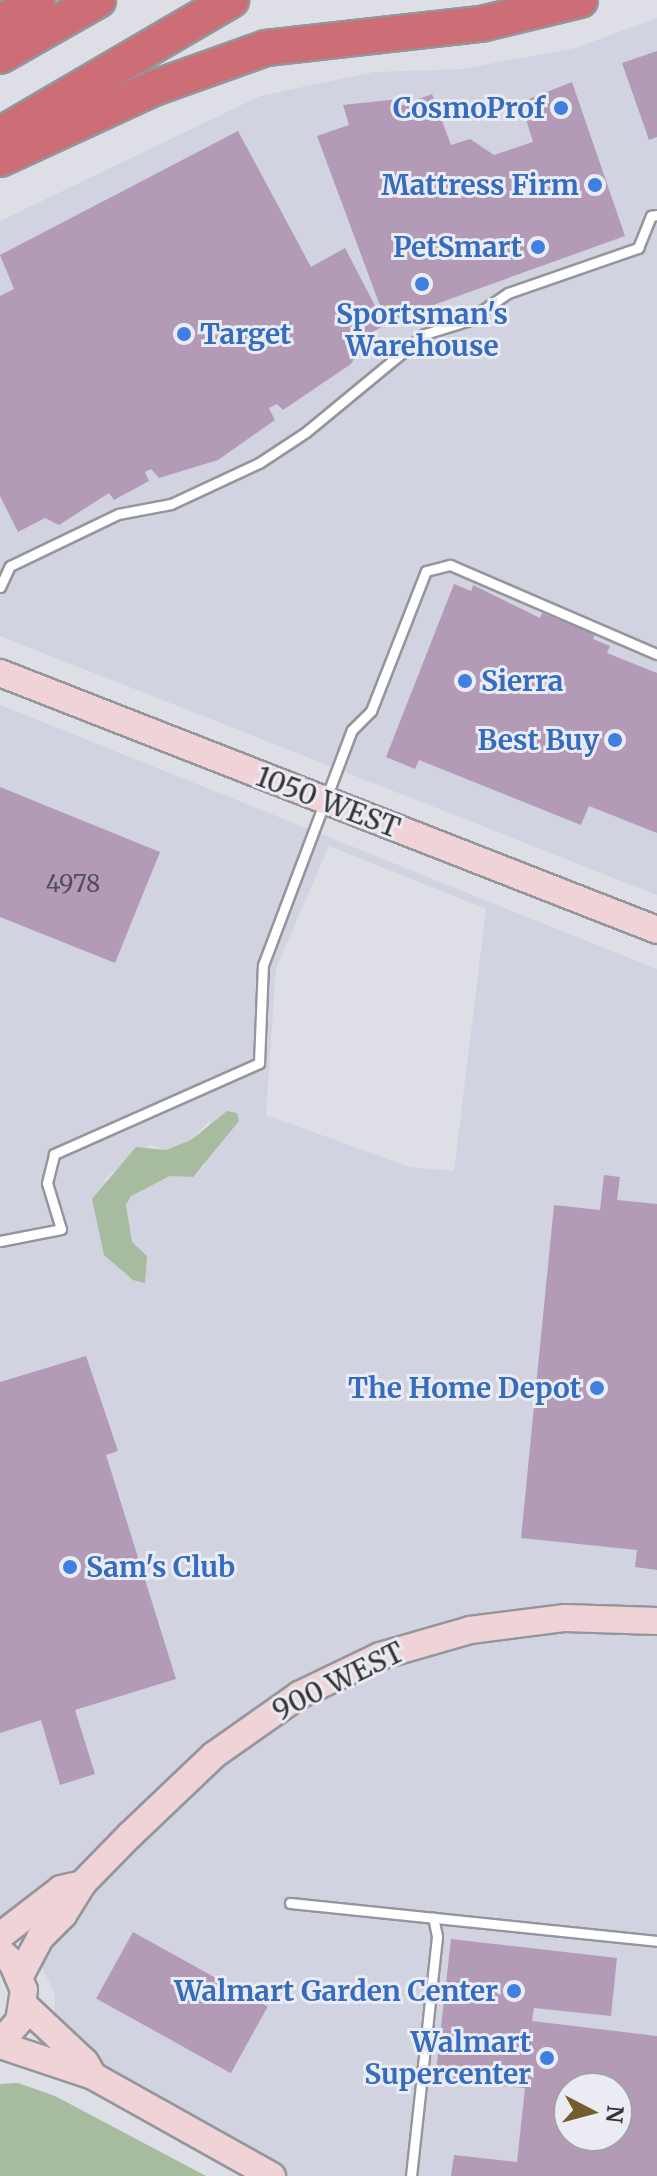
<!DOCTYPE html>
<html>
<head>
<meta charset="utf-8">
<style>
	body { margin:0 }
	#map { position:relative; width:657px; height:2176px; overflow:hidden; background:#dedfe6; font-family:Merriweather,serif }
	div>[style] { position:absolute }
	.built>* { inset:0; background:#d1d3e1 }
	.green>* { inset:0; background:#a7bb9f }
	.building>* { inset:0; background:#b39bb7; transform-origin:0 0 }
	.roads { filter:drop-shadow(2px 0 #95969c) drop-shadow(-2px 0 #95969c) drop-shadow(0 2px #95969c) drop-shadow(0 -2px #95969c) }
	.lane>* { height:9px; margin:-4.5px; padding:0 4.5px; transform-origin:4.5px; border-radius:4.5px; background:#fff }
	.secondary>* { height:26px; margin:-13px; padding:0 13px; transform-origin:13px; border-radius:13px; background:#f0d3d6 }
	.highway>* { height:34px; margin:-17px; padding:0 17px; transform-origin:17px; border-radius:17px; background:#cd6d75 }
	.dots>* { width:22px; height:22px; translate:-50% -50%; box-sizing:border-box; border:4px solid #ebecf3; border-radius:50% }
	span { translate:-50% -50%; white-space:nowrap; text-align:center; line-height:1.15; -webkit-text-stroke:6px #ebecf3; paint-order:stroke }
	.number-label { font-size:24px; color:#544e57 }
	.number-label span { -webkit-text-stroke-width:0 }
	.shop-label { font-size:28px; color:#366cbe; font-weight:700 }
	.right { translate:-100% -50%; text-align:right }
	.left { translate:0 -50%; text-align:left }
	.street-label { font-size:28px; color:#343437 }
	.north { position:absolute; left:553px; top:2072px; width:80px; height:80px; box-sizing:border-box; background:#ebecf3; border:2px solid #a2a2a8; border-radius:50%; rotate:96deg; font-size:22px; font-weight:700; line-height:32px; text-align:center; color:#343437 }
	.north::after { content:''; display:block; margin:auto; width:28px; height:36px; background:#745d2d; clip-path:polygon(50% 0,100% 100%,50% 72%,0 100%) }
</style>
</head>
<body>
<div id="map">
	<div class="built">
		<i style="clip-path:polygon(657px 18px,657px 895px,0 636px,0 221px,260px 96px,374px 72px,462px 69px,575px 48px)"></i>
		<i style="clip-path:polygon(evenodd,0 705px,657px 969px,657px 2176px,287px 2176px,42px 2049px,54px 2027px,55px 1994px,28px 1939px,0 1926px,0 705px,329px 846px,486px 909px,454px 1171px,410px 1167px,266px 1115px,276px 968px,329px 846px,0 705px,210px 1120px,209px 1157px,202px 1168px,170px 1176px,131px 1196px,126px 1205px,132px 1242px,104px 1179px,150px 1145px,166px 1150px,191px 1140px,210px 1120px,0 705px,569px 2088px,617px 2088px,617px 2136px,569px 2136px,569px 2088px)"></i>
	</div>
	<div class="green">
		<i style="clip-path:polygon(227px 1111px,237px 1113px,239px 1121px,193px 1177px,170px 1176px,131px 1196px,126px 1205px,132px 1242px,147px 1256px,145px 1283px,133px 1280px,104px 1255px,92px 1199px,136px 1147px,166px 1150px,191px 1140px)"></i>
		<i style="clip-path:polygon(18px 2083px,55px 2096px,206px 2176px,0 2176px,0 2084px)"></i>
	</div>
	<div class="building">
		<i style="clip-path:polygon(657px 51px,657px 137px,649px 140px,622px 63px)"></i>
		<i style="clip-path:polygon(572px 82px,625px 236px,386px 322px,317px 136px,349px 125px,343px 105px,398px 99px,400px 106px,432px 94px,451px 145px,470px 139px,494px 155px,533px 142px,521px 102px)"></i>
		<i style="clip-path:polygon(238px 131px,311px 267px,345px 248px,385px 325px,351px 344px,356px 355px,351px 364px,283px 410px,277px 404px,269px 408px,275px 420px,218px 460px,159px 478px,151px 469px,145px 472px,149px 481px,114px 500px,109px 493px,59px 525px,45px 518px,18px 532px,0 496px,0 296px,14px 289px,0 255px)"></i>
		<i style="clip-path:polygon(454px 584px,471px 591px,473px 585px,540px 618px,542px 613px,595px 634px,593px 639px,610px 646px,607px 653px,657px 673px,657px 833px,589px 806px,581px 825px,419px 760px,415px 769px,386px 757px)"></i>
		<i style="clip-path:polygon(0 787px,160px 852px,115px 963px,0 917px)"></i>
		<i style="clip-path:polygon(604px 1175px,620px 1177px,617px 1200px,657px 1204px,657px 1570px,635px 1567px,637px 1550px,521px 1538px,554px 1205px,600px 1210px)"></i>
		<i style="clip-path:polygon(86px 1356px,118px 1451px,106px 1455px,176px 1679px,75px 1710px,95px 1774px,60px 1785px,41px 1720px,0 1733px,0 1382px)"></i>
		<i style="left:133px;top:1932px;width:154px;height:76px;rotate:29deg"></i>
		<i style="clip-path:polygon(evenodd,451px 1939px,617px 1958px,611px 2016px,534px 2008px,532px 2021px,657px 2036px,657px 2176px,451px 2176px,454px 2155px,517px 2162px,525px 2088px,435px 2080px,451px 1939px,569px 2088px,617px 2088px,617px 2136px,569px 2136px,569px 2088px)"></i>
	</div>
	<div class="roads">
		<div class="lane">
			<i style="left:0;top:587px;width:23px;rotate:-65deg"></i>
			<i style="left:10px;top:566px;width:120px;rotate:-25.7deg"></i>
			<i style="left:118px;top:514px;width:54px;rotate:-10.7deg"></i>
			<i style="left:171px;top:504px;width:97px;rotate:-25deg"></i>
			<i style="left:259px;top:463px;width:56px;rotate:-33.4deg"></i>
			<i style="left:306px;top:432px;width:154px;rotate:-39.5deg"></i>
			<i style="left:425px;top:334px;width:44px;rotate:-17.2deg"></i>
			<i style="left:467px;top:321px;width:50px;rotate:-34.3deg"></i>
			<i style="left:508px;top:293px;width:138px;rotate:-19.1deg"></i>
			<i style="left:638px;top:248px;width:35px;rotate:-68deg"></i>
			<i style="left:651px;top:216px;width:6px;rotate:-9deg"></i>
			<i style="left:0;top:1241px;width:62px;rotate:-11.1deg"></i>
			<i style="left:61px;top:1229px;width:48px;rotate:-106.9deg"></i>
			<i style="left:47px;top:1183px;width:30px;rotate:-76deg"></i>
			<i style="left:54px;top:1154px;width:224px;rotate:-23.9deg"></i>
			<i style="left:259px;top:1063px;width:98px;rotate:-87.7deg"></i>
			<i style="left:263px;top:965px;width:251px;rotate:-69.3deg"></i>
			<i style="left:352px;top:730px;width:27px;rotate:-45deg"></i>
			<i style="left:371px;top:711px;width:150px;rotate:-68.6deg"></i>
			<i style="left:426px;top:571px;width:25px;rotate:-14deg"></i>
			<i style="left:450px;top:565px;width:225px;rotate:23.3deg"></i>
			<i style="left:290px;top:1903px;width:369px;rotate:5.9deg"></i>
			<i style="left:411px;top:2176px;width:241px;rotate:-83.8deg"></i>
			<i style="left:437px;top:1936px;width:19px;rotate:-102deg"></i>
		</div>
		<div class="secondary">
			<i style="left:0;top:673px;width:705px;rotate:21.36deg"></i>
			<i style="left:0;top:1936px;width:77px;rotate:-37.6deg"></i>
			<i style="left:61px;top:1889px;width:22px;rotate:-13deg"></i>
			<i style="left:0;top:1951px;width:16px;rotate:43deg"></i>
			<i style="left:12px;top:1962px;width:30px;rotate:67deg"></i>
			<i style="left:24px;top:1990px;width:31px;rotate:99deg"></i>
			<i style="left:19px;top:2021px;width:29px;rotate:131deg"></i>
			<i style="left:20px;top:1976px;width:43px;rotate:-62.2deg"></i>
			<i style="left:40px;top:1938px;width:33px;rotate:-45deg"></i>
			<i style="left:63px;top:1915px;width:36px;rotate:-58deg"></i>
			<i style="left:82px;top:1884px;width:69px;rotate:-45.6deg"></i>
			<i style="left:130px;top:1835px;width:116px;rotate:-43.6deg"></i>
			<i style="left:214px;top:1755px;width:104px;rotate:-35.2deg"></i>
			<i style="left:299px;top:1695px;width:90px;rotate:-25.7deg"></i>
			<i style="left:380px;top:1656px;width:94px;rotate:-16.1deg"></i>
			<i style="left:470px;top:1630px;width:96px;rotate:-7.2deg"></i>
			<i style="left:565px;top:1618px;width:92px;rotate:1.9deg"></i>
			<i style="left:24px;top:2005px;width:83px;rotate:43.1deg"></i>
			<i style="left:85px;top:2062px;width:16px;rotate:60deg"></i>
			<i style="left:0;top:2045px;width:98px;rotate:18.4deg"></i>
			<i style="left:93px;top:2076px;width:205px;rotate:29.2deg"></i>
		</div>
		<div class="highway">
			<i style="left:0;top:23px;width:44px;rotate:-31.9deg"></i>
			<i style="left:0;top:56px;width:113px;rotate:-29.7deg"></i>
			<i style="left:0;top:135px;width:268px;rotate:-30.3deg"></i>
			<i style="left:0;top:159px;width:170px;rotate:-24.8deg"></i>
			<i style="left:154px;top:88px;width:119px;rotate:-19.7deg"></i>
			<i style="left:266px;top:48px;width:216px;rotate:-6.4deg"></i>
			<i style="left:481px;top:24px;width:102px;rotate:-13.6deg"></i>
		</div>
	</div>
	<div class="dots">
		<i style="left:561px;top:108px;background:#3f7fe0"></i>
		<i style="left:595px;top:185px;background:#3f7fe0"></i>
		<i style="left:538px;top:247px;background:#3f7fe0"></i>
		<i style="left:422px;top:284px;background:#3f7fe0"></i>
		<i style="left:184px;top:334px;background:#3f7fe0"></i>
		<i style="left:465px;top:681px;background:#3f7fe0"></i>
		<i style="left:615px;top:740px;background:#3f7fe0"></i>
		<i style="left:597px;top:1388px;background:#3f7fe0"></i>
		<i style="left:70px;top:1567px;background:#3f7fe0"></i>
		<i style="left:514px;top:1991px;background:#3f7fe0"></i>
		<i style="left:547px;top:2058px;background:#3f7fe0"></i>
	</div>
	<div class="number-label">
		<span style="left:73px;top:884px">4978</span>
	</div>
	<div class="shop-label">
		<span class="right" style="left:545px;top:108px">CosmoProf</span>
		<span class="right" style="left:579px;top:185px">Mattress Firm</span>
		<span class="right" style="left:522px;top:247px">PetSmart</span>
		<span style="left:422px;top:330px">Sportsman's<br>Warehouse</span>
		<span class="left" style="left:200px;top:334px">Target</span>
		<span class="left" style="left:481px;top:681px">Sierra</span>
		<span class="right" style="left:599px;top:740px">Best Buy</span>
		<span class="right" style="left:581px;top:1388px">The Home Depot</span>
		<span class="left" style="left:86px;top:1567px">Sam's Club</span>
		<span class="right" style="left:498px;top:1991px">Walmart Garden Center</span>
		<span class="right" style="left:531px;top:2058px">Walmart<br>Supercenter</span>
	</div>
	<div class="street-label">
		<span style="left:328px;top:802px;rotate:21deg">1050 WEST</span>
		<span style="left:338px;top:1681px;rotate:-26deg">900 WEST</span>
	</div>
	<div class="north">N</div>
</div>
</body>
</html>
